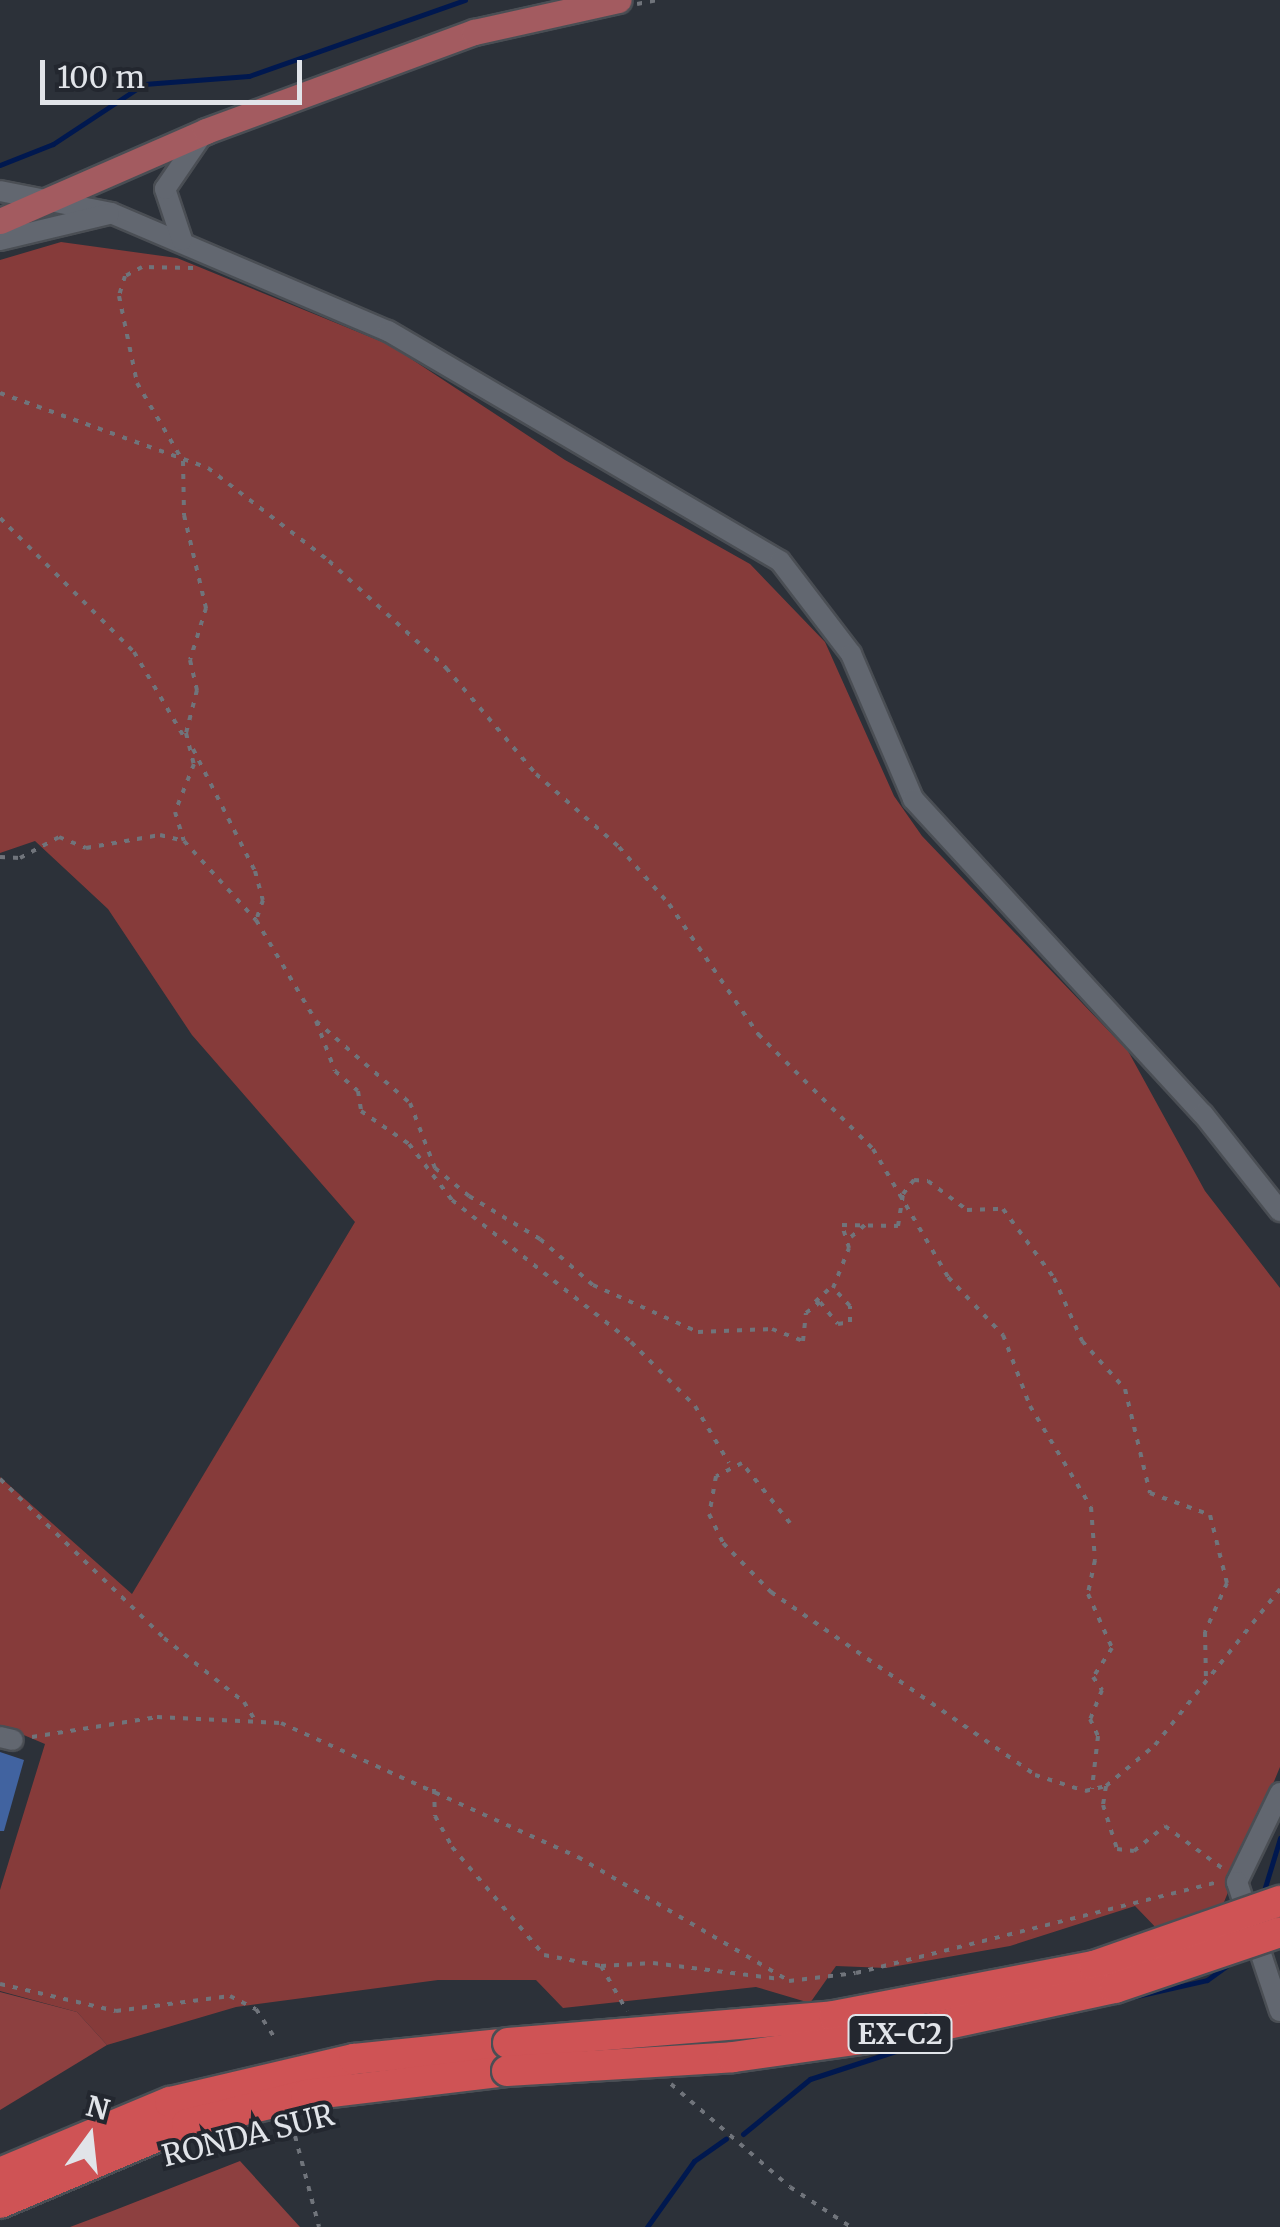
<!DOCTYPE html>
<html>
<head>
<meta charset="utf-8">
<style>
	body { margin:0 }
	#map { position:relative; width:1280px; height:2227px; overflow:hidden; background:#2c3139; font-family:Merriweather,serif }
	div>[style] { position:absolute }
	.green>* { inset:0; background:#863b3a }
	.forest>* { inset:0; background:#8d4040 }
	.stream>* { height:5px; margin:-2.5px; padding:0 2.5px; transform-origin:2.5px; border-radius:2.5px; background:#00184f }
	.building>* { inset:0; background:#4163a0 }
	.path>* { height:4px; margin-top:-2px; transform-origin:0; background:repeating-linear-gradient(90deg,#70747b 0 5px,transparent 0 13px) }
	.roads { filter:drop-shadow(2px 0 #4a4e54) drop-shadow(-2px 0 #4a4e54) drop-shadow(0 2px #4a4e54) drop-shadow(0 -2px #4a4e54) }
	.minor>* { height:20px; margin:-10px; padding:0 10px; transform-origin:10px; border-radius:10px; background:#626770 }
	.major>* { height:25px; margin:-12.5px; padding:0 12.5px; transform-origin:12.5px; border-radius:12.5px; background:#a35b60 }
	.highway>* { height:30px; margin:-15px; padding:0 15px; transform-origin:15px; border-radius:15px; background:#cf5355 }
	.bridges { filter:drop-shadow(2px 0 #4a4e54) drop-shadow(-2px 0 #4a4e54) drop-shadow(0 2px #4a4e54) drop-shadow(0 -2px #4a4e54) }
	.highway-bridge>* { height:30px; margin:-15px; padding:0 15px; transform-origin:15px; border-radius:15px; background:#cf5355 }
	span { translate:-50% -50%; white-space:nowrap; text-align:center; line-height:1.15; -webkit-text-stroke:8px #23272f; paint-order:stroke }
	.shield-label span { padding:2px 8px; background:#23272f; border:2px solid; border-radius:8px; -webkit-text-stroke-width:0 }
	.shield-label { font-size:28px; color:#e1e4e9; font-weight:700 }
	.street-label { font-size:30px; color:#e1e4e9 }
	.north { position:absolute; left:40px; top:2087px; width:100px; height:100px; -webkit-text-stroke:8px #23272f; paint-order:stroke; rotate:15deg; font-size:28px; font-weight:700; line-height:40px; text-align:center; color:#e1e4e9 }
	.north::after { content:''; display:block; margin:auto; width:35px; height:45px; background:#e1e4e9; clip-path:polygon(50% 0,100% 100%,50% 72%,0 100%) }
	.scale { position:absolute; left:40px; top:60px; width:262px; height:45px; box-sizing:border-box; border:5px solid #e1e4e9; border-top:0; padding-left:12px; font-size:30px; line-height:35px; white-space:nowrap; color:#e1e4e9; -webkit-text-stroke:8px #23272f; paint-order:stroke }
</style>
</head>
<body>
<div id="map">
	<div class="green">
		<i style="clip-path:polygon(61px 242px,177px 258px,390px 345px,565px 460px,750px 564px,825px 642px,894px 796px,922px 836px,1128px 1051px,1205px 1191px,1280px 1288px,1280px 1767px,1224px 1902px,1201px 1921px,1163px 1935px,1135px 1906px,1010px 1946px,886px 1968px,836px 1966px,810px 2003px,756px 1987px,563px 2008px,536px 1980px,438px 1980px,236px 2007px,107px 2045px,77px 2012px,0 1991px,0 1890px,45px 1744px,0 1725px,0 1477px,132px 1594px,355px 1222px,192px 1035px,108px 909px,35px 841px,0 853px,0 260px)"></i>
	</div>
	<div class="forest">
		<i style="clip-path:polygon(0 1992px,77px 2012px,107px 2045px,0 2110px)"></i>
		<i style="clip-path:polygon(240px 2161px,300px 2227px,70px 2227px,110px 2212px)"></i>
	</div>
	<div class="stream">
		<i style="left:0;top:165px;width:57px;rotate:-21.6deg"></i>
		<i style="left:53px;top:144px;width:109px;rotate:-33.4deg"></i>
		<i style="left:144px;top:84px;width:105px;rotate:-4.4deg"></i>
		<i style="left:249px;top:76px;width:229px;rotate:-19.4deg"></i>
		<i style="left:1262px;top:1897px;width:62px;rotate:-73deg"></i>
		<i style="left:1040px;top:2018px;width:171px;rotate:-12.8deg"></i>
		<i style="left:1207px;top:1980px;width:27px;rotate:-36deg"></i>
		<i style="left:743px;top:2134px;width:87px;rotate:-39.4deg"></i>
		<i style="left:810px;top:2079px;width:103px;rotate:-18.1deg"></i>
		<i style="left:647px;top:2227px;width:81px;rotate:-54.5deg"></i>
		<i style="left:694px;top:2161px;width:39px;rotate:-35deg"></i>
	</div>
	<div class="building">
		<i style="clip-path:polygon(0 1752px,24px 1760px,4px 1831px,0 1831px)"></i>
	</div>
	<div class="path">
		<i style="left:637px;top:4px;width:21px;rotate:-11deg"></i>
		<i style="left:193px;top:268px;width:51px;rotate:-178.9deg"></i>
		<i style="left:142px;top:267px;width:19px;rotate:152deg"></i>
		<i style="left:125px;top:276px;width:21px;rotate:107deg"></i>
		<i style="left:119px;top:296px;width:89px;rotate:78.3deg"></i>
		<i style="left:137px;top:383px;width:91px;rotate:59.5deg"></i>
		<i style="left:183px;top:461px;width:54px;rotate:88.9deg"></i>
		<i style="left:184px;top:515px;width:96px;rotate:76.7deg"></i>
		<i style="left:206px;top:608px;width:54px;rotate:107.1deg"></i>
		<i style="left:190px;top:660px;width:31px;rotate:77deg"></i>
		<i style="left:197px;top:690px;width:44px;rotate:104.3deg"></i>
		<i style="left:186px;top:733px;width:32px;rotate:76deg"></i>
		<i style="left:194px;top:764px;width:52px;rotate:111.6deg"></i>
		<i style="left:175px;top:812px;width:30px;rotate:73deg"></i>
		<i style="left:184px;top:841px;width:107px;rotate:47.7deg"></i>
		<i style="left:256px;top:920px;width:117px;rotate:59.3deg"></i>
		<i style="left:316px;top:1021px;width:53px;rotate:69.2deg"></i>
		<i style="left:335px;top:1071px;width:30px;rotate:41deg"></i>
		<i style="left:358px;top:1091px;width:20px;rotate:81deg"></i>
		<i style="left:361px;top:1111px;width:58px;rotate:34.5deg"></i>
		<i style="left:409px;top:1144px;width:71px;rotate:52.5deg"></i>
		<i style="left:452px;top:1200px;width:228px;rotate:38.4deg"></i>
		<i style="left:631px;top:1342px;width:91px;rotate:45deg"></i>
		<i style="left:695px;top:1406px;width:66px;rotate:59.2deg"></i>
		<i style="left:0;top:393px;width:221px;rotate:19.8deg"></i>
		<i style="left:208px;top:468px;width:153px;rotate:37.5deg"></i>
		<i style="left:329px;top:561px;width:159px;rotate:42.4deg"></i>
		<i style="left:446px;top:668px;width:139px;rotate:49.7deg"></i>
		<i style="left:536px;top:774px;width:111px;rotate:41.3deg"></i>
		<i style="left:619px;top:847px;width:76px;rotate:48.7deg"></i>
		<i style="left:669px;top:904px;width:158px;rotate:55.6deg"></i>
		<i style="left:758px;top:1034px;width:163px;rotate:45deg"></i>
		<i style="left:873px;top:1149px;width:148px;rotate:59.6deg"></i>
		<i style="left:948px;top:1277px;width:80px;rotate:46.5deg"></i>
		<i style="left:1003px;top:1335px;width:76px;rotate:69.2deg"></i>
		<i style="left:1030px;top:1406px;width:118px;rotate:58.9deg"></i>
		<i style="left:1091px;top:1507px;width:53px;rotate:85.7deg"></i>
		<i style="left:1095px;top:1560px;width:35px;rotate:102deg"></i>
		<i style="left:1088px;top:1594px;width:59px;rotate:66deg"></i>
		<i style="left:1112px;top:1648px;width:35px;rotate:123deg"></i>
		<i style="left:1093px;top:1677px;width:16px;rotate:55deg"></i>
		<i style="left:1102px;top:1690px;width:31px;rotate:112deg"></i>
		<i style="left:1090px;top:1719px;width:19px;rotate:65deg"></i>
		<i style="left:1098px;top:1736px;width:53px;rotate:96.5deg"></i>
		<i style="left:0;top:518px;width:190px;rotate:45deg"></i>
		<i style="left:134px;top:652px;width:99px;rotate:59.5deg"></i>
		<i style="left:193px;top:749px;width:137px;rotate:63.1deg"></i>
		<i style="left:255px;top:871px;width:30px;rotate:75deg"></i>
		<i style="left:263px;top:900px;width:21px;rotate:109deg"></i>
		<i style="left:0;top:857px;width:20px;rotate:3deg"></i>
		<i style="left:20px;top:858px;width:44px;rotate:-28.3deg"></i>
		<i style="left:59px;top:837px;width:29px;rotate:22deg"></i>
		<i style="left:86px;top:848px;width:75px;rotate:-10deg"></i>
		<i style="left:160px;top:835px;width:25px;rotate:14deg"></i>
		<i style="left:316px;top:1021px;width:125px;rotate:41.1deg"></i>
		<i style="left:410px;top:1103px;width:70px;rotate:69deg"></i>
		<i style="left:435px;top:1168px;width:44px;rotate:39.5deg"></i>
		<i style="left:469px;top:1196px;width:83px;rotate:31.2deg"></i>
		<i style="left:540px;top:1239px;width:70px;rotate:41deg"></i>
		<i style="left:593px;top:1285px;width:115px;rotate:24.1deg"></i>
		<i style="left:698px;top:1332px;width:74px;rotate:-2.3deg"></i>
		<i style="left:772px;top:1329px;width:33px;rotate:21deg"></i>
		<i style="left:803px;top:1341px;width:28px;rotate:-84deg"></i>
		<i style="left:806px;top:1313px;width:18px;rotate:-38deg"></i>
		<i style="left:820px;top:1302px;width:28px;rotate:51deg"></i>
		<i style="left:838px;top:1324px;width:12px;rotate:-9deg"></i>
		<i style="left:850px;top:1322px;width:16px;rotate:-90deg"></i>
		<i style="left:850px;top:1306px;width:25px;rotate:-133deg"></i>
		<i style="left:833px;top:1288px;width:43px;rotate:-68.2deg"></i>
		<i style="left:849px;top:1248px;width:24px;rotate:-107deg"></i>
		<i style="left:842px;top:1225px;width:56px;rotate:1deg"></i>
		<i style="left:898px;top:1226px;width:32px;rotate:-81deg"></i>
		<i style="left:903px;top:1194px;width:18px;rotate:-52deg"></i>
		<i style="left:914px;top:1180px;width:14px;rotate:4deg"></i>
		<i style="left:928px;top:1181px;width:49px;rotate:36.6deg"></i>
		<i style="left:967px;top:1210px;width:36px;rotate:-2deg"></i>
		<i style="left:1003px;top:1209px;width:86px;rotate:53.5deg"></i>
		<i style="left:1054px;top:1278px;width:69px;rotate:66deg"></i>
		<i style="left:1082px;top:1341px;width:64px;rotate:48.1deg"></i>
		<i style="left:1125px;top:1389px;width:107px;rotate:76.5deg"></i>
		<i style="left:1150px;top:1493px;width:64px;rotate:20.1deg"></i>
		<i style="left:1210px;top:1515px;width:70px;rotate:76deg"></i>
		<i style="left:1227px;top:1583px;width:54px;rotate:114.2deg"></i>
		<i style="left:1205px;top:1632px;width:49px;rotate:88.8deg"></i>
		<i style="left:851px;top:1237px;width:20px;rotate:-41deg"></i>
		<i style="left:815px;top:1302px;width:25px;rotate:-43deg"></i>
		<i style="left:0;top:1479px;width:228px;rotate:44.1deg"></i>
		<i style="left:164px;top:1638px;width:102px;rotate:38.7deg"></i>
		<i style="left:244px;top:1702px;width:23px;rotate:59deg"></i>
		<i style="left:790px;top:1523px;width:77px;rotate:-128.7deg"></i>
		<i style="left:742px;top:1463px;width:29px;rotate:153deg"></i>
		<i style="left:716px;top:1476px;width:39px;rotate:100deg"></i>
		<i style="left:709px;top:1514px;width:32px;rotate:64deg"></i>
		<i style="left:723px;top:1543px;width:69px;rotate:45.6deg"></i>
		<i style="left:771px;top:1592px;width:321px;rotate:34.7deg"></i>
		<i style="left:1035px;top:1775px;width:52px;rotate:17.7deg"></i>
		<i style="left:1085px;top:1791px;width:22px;rotate:-13deg"></i>
		<i style="left:1106px;top:1786px;width:64px;rotate:-39.9deg"></i>
		<i style="left:1155px;top:1745px;width:200px;rotate:-51.3deg"></i>
		<i style="left:32px;top:1737px;width:127px;rotate:-9.1deg"></i>
		<i style="left:157px;top:1717px;width:124px;rotate:2.8deg"></i>
		<i style="left:281px;top:1723px;width:326px;rotate:24.3deg"></i>
		<i style="left:578px;top:1857px;width:245px;rotate:30.4deg"></i>
		<i style="left:789px;top:1981px;width:67px;rotate:-6.8deg"></i>
		<i style="left:856px;top:1973px;width:376px;rotate:-14.1deg"></i>
		<i style="left:1106px;top:1786px;width:19px;rotate:99deg"></i>
		<i style="left:1103px;top:1805px;width:46px;rotate:72.3deg"></i>
		<i style="left:1117px;top:1849px;width:17px;rotate:7deg"></i>
		<i style="left:1134px;top:1851px;width:40px;rotate:-39deg"></i>
		<i style="left:1165px;top:1826px;width:71px;rotate:36.4deg"></i>
		<i style="left:434px;top:1789px;width:27px;rotate:88deg"></i>
		<i style="left:435px;top:1816px;width:35px;rotate:61deg"></i>
		<i style="left:452px;top:1847px;width:142px;rotate:49.6deg"></i>
		<i style="left:544px;top:1955px;width:58px;rotate:10.9deg"></i>
		<i style="left:601px;top:1966px;width:52px;rotate:60deg"></i>
		<i style="left:601px;top:1966px;width:52px;rotate:-3.3deg"></i>
		<i style="left:653px;top:1963px;width:128px;rotate:7.2deg"></i>
		<i style="left:0;top:1984px;width:119px;rotate:13.1deg"></i>
		<i style="left:116px;top:2011px;width:115px;rotate:-7.5deg"></i>
		<i style="left:230px;top:1996px;width:29px;rotate:27deg"></i>
		<i style="left:256px;top:2009px;width:33px;rotate:57deg"></i>
		<i style="left:671px;top:2084px;width:157px;rotate:40.9deg"></i>
		<i style="left:790px;top:2187px;width:73px;rotate:33.3deg"></i>
		<i style="left:295px;top:2136px;width:94px;rotate:75.2deg"></i>
	</div>
	<div class="roads">
		<div class="minor">
			<i style="left:0;top:191px;width:113px;rotate:11.2deg"></i>
			<i style="left:111px;top:213px;width:301px;rotate:23.1deg"></i>
			<i style="left:388px;top:331px;width:454px;rotate:30.4deg"></i>
			<i style="left:780px;top:561px;width:117px;rotate:52.6deg"></i>
			<i style="left:851px;top:654px;width:158px;rotate:66.8deg"></i>
			<i style="left:913px;top:799px;width:428px;rotate:47.4deg"></i>
			<i style="left:1203px;top:1114px;width:124px;rotate:51.6deg"></i>
			<i style="left:0;top:240px;width:112px;rotate:-13.4deg"></i>
			<i style="left:182px;top:240px;width:54px;rotate:-108.4deg"></i>
			<i style="left:165px;top:189px;width:65px;rotate:-55.6deg"></i>
			<i style="left:0;top:1737px;width:13px;rotate:13deg"></i>
			<i style="left:1280px;top:1793px;width:99px;rotate:115.8deg"></i>
			<i style="left:1237px;top:1882px;width:136px;rotate:71.6deg"></i>
		</div>
		<div class="major">
			<i style="left:0;top:221px;width:225px;rotate:-23.6deg"></i>
			<i style="left:206px;top:131px;width:286px;rotate:-20.3deg"></i>
			<i style="left:474px;top:32px;width:148px;rotate:-12.5deg"></i>
		</div>
		<div class="highway">
			<i style="left:0;top:2173px;width:184px;rotate:-22.7deg"></i>
			<i style="left:170px;top:2102px;width:189px;rotate:-13.2deg"></i>
			<i style="left:354px;top:2059px;width:155px;rotate:-5.9deg"></i>
			<i style="left:0;top:2203px;width:203px;rotate:-22.9deg"></i>
			<i style="left:187px;top:2124px;width:122px;rotate:-13.7deg"></i>
			<i style="left:306px;top:2095px;width:202px;rotate:-6.8deg"></i>
		</div>
	</div>
	<div class="bridges">
		<div class="highway-bridge">
			<i style="left:508px;top:2043px;width:327px;rotate:-4.7deg"></i>
			<i style="left:834px;top:2016px;width:265px;rotate:-10.9deg"></i>
			<i style="left:1094px;top:1966px;width:197px;rotate:-19.3deg"></i>
			<i style="left:507px;top:2071px;width:226px;rotate:-3.5deg"></i>
			<i style="left:733px;top:2057px;width:180px;rotate:-8deg"></i>
			<i style="left:911px;top:2032px;width:209px;rotate:-12.2deg"></i>
			<i style="left:1115px;top:1988px;width:174px;rotate:-18.7deg"></i>
		</div>
	</div>
	<div class="shield-label">
		<span style="left:900px;top:2034px">EX-C2</span>
	</div>
	<div class="street-label">
		<span style="left:248px;top:2135px;rotate:-14deg">RONDA SUR</span>
	</div>
	<div class="north">N</div>
	<div class="scale">100 m</div>
</div>
</body>
</html>
